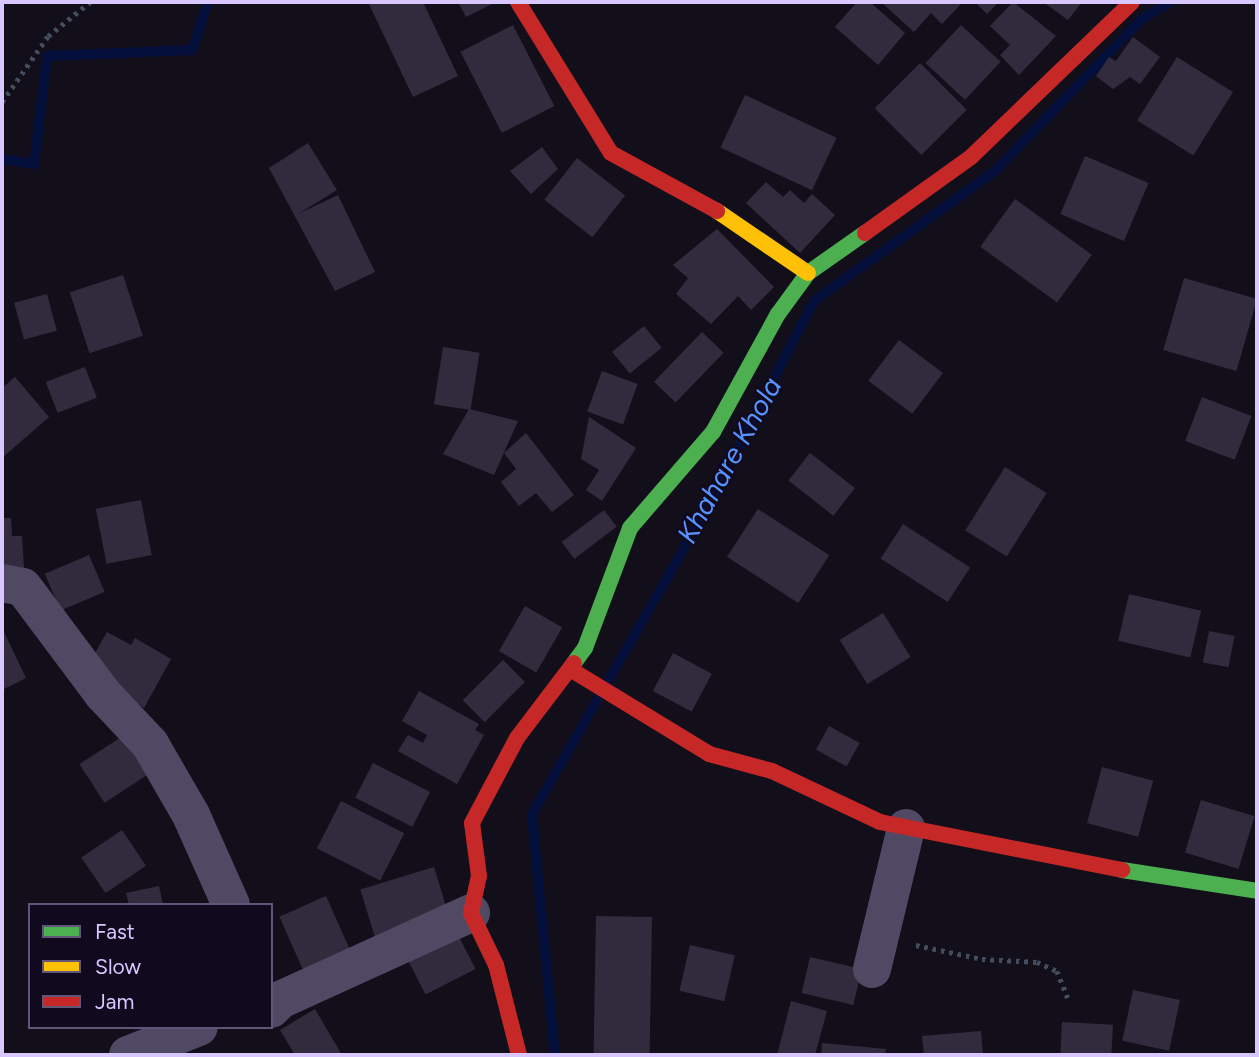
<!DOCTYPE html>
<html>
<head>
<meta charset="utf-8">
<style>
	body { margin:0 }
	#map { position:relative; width:1259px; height:1057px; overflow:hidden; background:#120f1a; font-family:Figtree,sans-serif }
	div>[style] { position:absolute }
	.stream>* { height:10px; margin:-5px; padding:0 5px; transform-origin:5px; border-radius:5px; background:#050f3b }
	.building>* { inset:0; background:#322b3e; transform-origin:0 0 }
	.path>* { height:4.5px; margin-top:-2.25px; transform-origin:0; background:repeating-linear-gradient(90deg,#434d5e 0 3.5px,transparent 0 8.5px) }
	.street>* { height:38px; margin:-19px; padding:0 19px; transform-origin:19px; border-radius:19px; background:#4f4964 }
	.fast>* { height:16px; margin:-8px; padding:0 8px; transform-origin:8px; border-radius:8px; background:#4caf50 }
	.slow>* { height:16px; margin:-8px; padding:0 8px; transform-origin:8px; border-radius:8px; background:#ffc107 }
	.jam>* { height:16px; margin:-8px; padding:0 8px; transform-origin:8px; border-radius:8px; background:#c62828 }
	span { translate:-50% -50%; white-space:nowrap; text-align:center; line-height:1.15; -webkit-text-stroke:5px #110a1f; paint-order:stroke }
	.water-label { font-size:28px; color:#5693ff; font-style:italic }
	.frame { position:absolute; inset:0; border:4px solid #d8c8ff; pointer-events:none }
	.legend { position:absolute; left:28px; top:903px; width:245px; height:126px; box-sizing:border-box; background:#110a1f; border:2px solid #615679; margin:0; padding:9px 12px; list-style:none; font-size:21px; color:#d8c8ff }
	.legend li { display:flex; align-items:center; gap:14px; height:35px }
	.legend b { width:35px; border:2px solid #615679 }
</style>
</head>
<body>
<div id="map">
	<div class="stream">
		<i style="left:2px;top:159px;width:32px;rotate:9deg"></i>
		<i style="left:34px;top:164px;width:109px;rotate:-83.1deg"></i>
		<i style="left:47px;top:56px;width:145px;rotate:-2.4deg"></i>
		<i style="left:192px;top:50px;width:51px;rotate:-71.6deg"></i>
		<i style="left:555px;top:1055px;width:242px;rotate:-95.5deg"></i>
		<i style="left:532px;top:814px;width:353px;rotate:-60.2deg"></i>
		<i style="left:707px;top:508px;width:233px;rotate:-62.7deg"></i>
		<i style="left:814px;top:301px;width:223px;rotate:-35.7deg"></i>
		<i style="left:995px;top:171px;width:213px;rotate:-46deg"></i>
		<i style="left:1143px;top:18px;width:32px;rotate:-30deg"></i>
	</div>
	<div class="building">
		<i style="clip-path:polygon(368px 2px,423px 2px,458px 76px,413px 97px)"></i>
		<i style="clip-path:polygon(458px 2px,496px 2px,466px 17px)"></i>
		<i style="clip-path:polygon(857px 2px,870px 2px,905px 33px,878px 65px,835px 27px)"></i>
		<i style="clip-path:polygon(881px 2px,963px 2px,942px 24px,931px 13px,914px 32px)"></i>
		<i style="clip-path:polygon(975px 2px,999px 2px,987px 14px)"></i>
		<i style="clip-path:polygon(1013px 2px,1056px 36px,1019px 75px,1000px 55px,1010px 45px,990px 26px)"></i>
		<i style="clip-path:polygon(1043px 2px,1082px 2px,1068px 20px)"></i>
		<i style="left:513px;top:25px;width:91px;height:59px;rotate:63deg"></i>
		<i style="left:961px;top:25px;width:54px;height:52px;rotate:43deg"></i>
		<i style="clip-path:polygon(1133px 37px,1160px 57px,1140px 84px,1130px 77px,1113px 89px,1096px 76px,1109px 57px,1116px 61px)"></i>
		<i style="left:1177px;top:57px;width:66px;height:75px;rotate:32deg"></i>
		<i style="left:920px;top:63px;width:66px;height:64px;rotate:45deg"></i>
		<i style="left:745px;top:95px;width:101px;height:58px;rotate:25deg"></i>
		<i style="clip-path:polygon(308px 143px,337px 190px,298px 214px,338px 195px,375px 272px,335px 291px,269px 168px)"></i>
		<i style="clip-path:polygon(542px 147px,558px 169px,531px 194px,510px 171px)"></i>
		<i style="left:1085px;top:156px;width:69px;height:63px;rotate:23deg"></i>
		<i style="left:577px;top:158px;width:61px;height:53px;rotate:38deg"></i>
		<i style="clip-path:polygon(766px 182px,783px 197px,790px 190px,804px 203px,812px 194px,835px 215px,800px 253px,746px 203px)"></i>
		<i style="left:1015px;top:199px;width:95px;height:59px;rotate:36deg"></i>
		<i style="clip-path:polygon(717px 229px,774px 287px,751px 310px,738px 296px,711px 324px,676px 294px,688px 278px,673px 265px)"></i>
		<i style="left:123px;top:275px;width:64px;height:56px;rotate:72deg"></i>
		<i style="left:1184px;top:278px;width:76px;height:75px;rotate:16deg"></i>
		<i style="left:47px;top:294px;width:38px;height:34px;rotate:75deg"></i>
		<i style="left:644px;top:326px;width:28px;height:41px;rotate:51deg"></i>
		<i style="left:702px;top:332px;width:30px;height:69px;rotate:44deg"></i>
		<i style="left:899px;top:340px;width:55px;height:51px;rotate:37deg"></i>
		<i style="left:443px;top:347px;width:37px;height:58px;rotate:9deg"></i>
		<i style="left:85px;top:367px;width:33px;height:42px;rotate:69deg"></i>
		<i style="left:602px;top:371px;width:38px;height:43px;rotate:20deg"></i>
		<i style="clip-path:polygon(15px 377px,49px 417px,2px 458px,2px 388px)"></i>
		<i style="left:1202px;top:397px;width:53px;height:47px;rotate:21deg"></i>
		<i style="clip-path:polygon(469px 409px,518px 421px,494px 475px,443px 454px)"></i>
		<i style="clip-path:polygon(589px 417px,636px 448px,602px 501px,586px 490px,599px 470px,581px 459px)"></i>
		<i style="clip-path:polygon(526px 433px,574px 495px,552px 512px,536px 493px,519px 506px,501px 482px,516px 469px,504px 453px)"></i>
		<i style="left:810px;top:453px;width:57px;height:35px;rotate:38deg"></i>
		<i style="left:1005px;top:467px;width:49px;height:75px;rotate:32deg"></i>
		<i style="left:141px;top:500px;width:56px;height:46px;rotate:79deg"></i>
		<i style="left:758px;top:509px;width:85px;height:57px;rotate:33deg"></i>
		<i style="left:604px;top:510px;width:21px;height:53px;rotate:53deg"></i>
		<i style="clip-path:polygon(2px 518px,11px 518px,12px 536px,22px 536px,24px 568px,2px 569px)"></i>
		<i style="left:903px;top:524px;width:80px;height:41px;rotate:33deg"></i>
		<i style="left:89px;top:555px;width:40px;height:48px;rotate:67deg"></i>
		<i style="left:1129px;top:594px;width:74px;height:48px;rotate:13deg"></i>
		<i style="left:525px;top:606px;width:43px;height:52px;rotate:30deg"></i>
		<i style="left:883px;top:613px;width:52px;height:51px;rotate:58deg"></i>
		<i style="left:1209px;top:631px;width:26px;height:32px;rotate:11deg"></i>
		<i style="clip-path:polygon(4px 632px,26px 678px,2px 690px,2px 633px)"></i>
		<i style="clip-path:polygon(107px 632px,131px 645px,135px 638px,171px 659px,144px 708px,87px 667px)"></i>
		<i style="left:673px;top:653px;width:44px;height:43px;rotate:28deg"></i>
		<i style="left:503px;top:660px;width:31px;height:57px;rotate:45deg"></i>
		<i style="clip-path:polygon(419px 691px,479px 724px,475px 730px,484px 735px,457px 784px,398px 751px,408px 735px,423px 743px,427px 735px,402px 721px)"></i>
		<i style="left:829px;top:726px;width:35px;height:27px;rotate:29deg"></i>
		<i style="left:129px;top:732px;width:46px;height:59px;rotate:57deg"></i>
		<i style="left:373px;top:763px;width:64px;height:39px;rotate:27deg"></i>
		<i style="left:1102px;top:767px;width:53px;height:58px;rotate:15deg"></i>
		<i style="left:1201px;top:800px;width:56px;height:55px;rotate:17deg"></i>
		<i style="left:341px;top:801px;width:71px;height:53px;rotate:27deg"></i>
		<i style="left:122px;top:830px;width:43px;height:49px;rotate:56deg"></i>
		<i style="left:434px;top:867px;width:52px;height:77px;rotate:73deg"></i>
		<i style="clip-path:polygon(159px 886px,163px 905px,129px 905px,126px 893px)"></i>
		<i style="left:326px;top:896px;width:58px;height:51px;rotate:66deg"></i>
		<i style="left:596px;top:916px;width:56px;height:137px;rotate:1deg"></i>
		<i style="left:455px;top:929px;width:45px;height:56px;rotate:63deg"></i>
		<i style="left:690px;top:945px;width:46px;height:47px;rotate:13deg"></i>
		<i style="left:810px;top:957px;width:53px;height:37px;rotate:13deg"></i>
		<i style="left:1133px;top:990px;width:48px;height:52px;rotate:12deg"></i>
		<i style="clip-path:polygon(791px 1001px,827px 1011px,815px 1055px,777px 1055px)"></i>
		<i style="clip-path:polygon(315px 1009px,342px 1055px,295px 1055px,280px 1030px)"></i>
		<i style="left:1062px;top:1022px;width:51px;height:33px;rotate:3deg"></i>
		<i style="clip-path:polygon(981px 1031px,983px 1055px,924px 1055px,922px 1036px)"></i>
		<i style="clip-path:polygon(822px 1043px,886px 1049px,885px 1055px,821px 1055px)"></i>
	</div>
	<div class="path">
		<i style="left:2px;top:102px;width:80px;rotate:-55.1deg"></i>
		<i style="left:48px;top:36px;width:54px;rotate:-39deg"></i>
		<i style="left:916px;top:945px;width:67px;rotate:12deg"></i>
		<i style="left:982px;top:959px;width:55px;rotate:3.1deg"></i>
		<i style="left:1037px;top:962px;width:22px;rotate:24deg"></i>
		<i style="left:1057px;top:971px;width:29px;rotate:68deg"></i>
	</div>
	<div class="street">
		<i style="left:2px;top:583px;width:21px;rotate:11deg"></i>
		<i style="left:23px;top:587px;width:134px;rotate:53.2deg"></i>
		<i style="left:103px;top:694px;width:69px;rotate:46.8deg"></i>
		<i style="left:150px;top:744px;width:82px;rotate:60deg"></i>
		<i style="left:191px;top:815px;width:98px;rotate:66deg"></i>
		<i style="left:872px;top:969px;width:145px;rotate:-76.4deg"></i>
		<i style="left:271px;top:1009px;width:13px;rotate:-45deg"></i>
		<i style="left:280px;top:1000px;width:210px;rotate:-24.5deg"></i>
		<i style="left:128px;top:1055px;width:76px;rotate:-21.5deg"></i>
	</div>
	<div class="fast">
		<i style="left:574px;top:663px;width:19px;rotate:-54deg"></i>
		<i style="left:585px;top:648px;width:128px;rotate:-69.4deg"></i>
		<i style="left:630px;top:528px;width:127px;rotate:-49.2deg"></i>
		<i style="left:713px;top:432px;width:135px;rotate:-61.2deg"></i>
		<i style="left:778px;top:314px;width:51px;rotate:-53.8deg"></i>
		<i style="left:808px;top:273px;width:70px;rotate:-35.1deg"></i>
		<i style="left:1122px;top:870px;width:137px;rotate:8.8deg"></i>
	</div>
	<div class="slow">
		<i style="left:717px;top:211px;width:110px;rotate:34.3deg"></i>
	</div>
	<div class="jam">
		<i style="left:518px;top:2px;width:177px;rotate:58.4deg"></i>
		<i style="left:611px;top:153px;width:121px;rotate:28.7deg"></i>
		<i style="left:865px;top:233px;width:130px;rotate:-35.6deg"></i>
		<i style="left:971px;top:157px;width:223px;rotate:-43.9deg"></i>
		<i style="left:570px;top:669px;width:163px;rotate:31.4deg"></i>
		<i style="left:709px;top:754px;width:65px;rotate:15.1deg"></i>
		<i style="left:772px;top:771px;width:119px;rotate:25.3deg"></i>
		<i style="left:880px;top:822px;width:247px;rotate:11.2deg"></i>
		<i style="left:519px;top:1055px;width:93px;rotate:-104.3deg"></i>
		<i style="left:496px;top:965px;width:58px;rotate:-115.7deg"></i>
		<i style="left:471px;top:913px;width:38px;rotate:-78deg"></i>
		<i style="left:479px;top:876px;width:53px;rotate:-97.5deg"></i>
		<i style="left:472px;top:823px;width:96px;rotate:-62.1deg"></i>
		<i style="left:517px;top:738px;width:94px;rotate:-52.8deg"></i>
	</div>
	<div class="water-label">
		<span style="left:729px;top:460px;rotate:-61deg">Khahare Khola</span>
	</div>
	<div class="frame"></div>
	<ul class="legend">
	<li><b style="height:9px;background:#4caf50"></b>Fast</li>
	<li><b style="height:9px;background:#ffc107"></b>Slow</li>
	<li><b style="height:9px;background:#c62828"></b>Jam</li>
	</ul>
</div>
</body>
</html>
